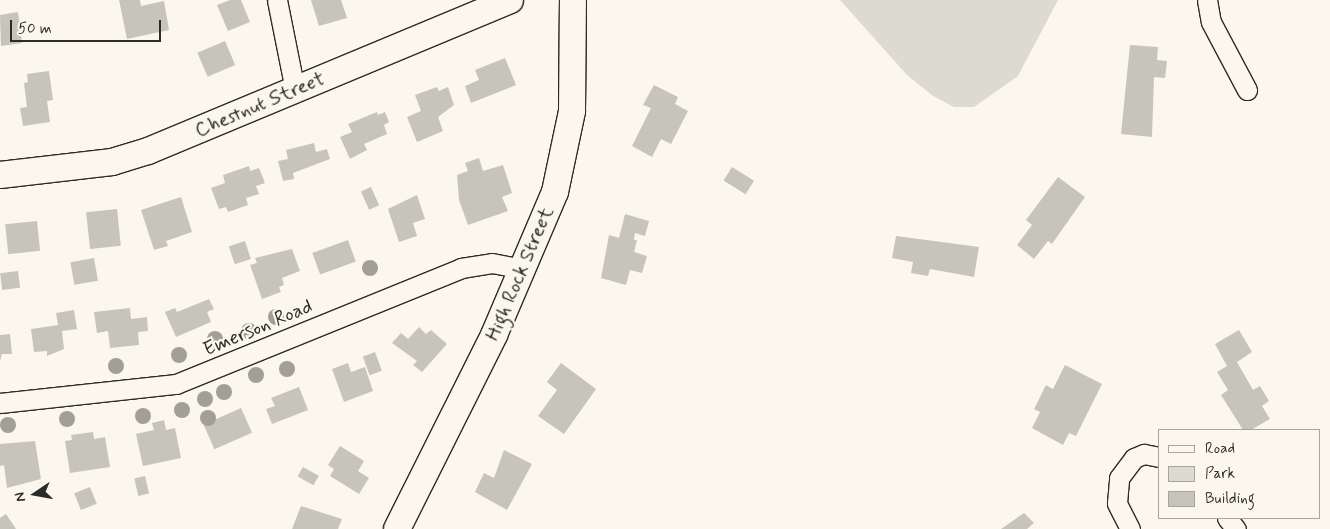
<!DOCTYPE html>
<html>
<head>
<meta charset="utf-8">
<style>
	body { margin:0 }
	#map { position:relative; width:1330px; height:529px; overflow:hidden; background:#fbf7ec; font-family:Mynerve,sans-serif }
	div>[style] { position:absolute }
	.green>* { inset:0; background:#dddad0 }
	.building>* { inset:0; background:#c7c4bc; transform-origin:0 0 }
	.roads { filter:drop-shadow(1px 0 #2b2b2b) drop-shadow(-1px 0 #2b2b2b) drop-shadow(0 1px #2b2b2b) drop-shadow(0 -1px #2b2b2b) }
	.street>* { height:19px; margin:-9.5px; padding:0 9.5px; transform-origin:9.5px; border-radius:9.5px; background:#fbf7ec }
	.secondary>* { height:26px; margin:-13px; padding:0 13px; transform-origin:13px; border-radius:13px; background:#fbf7ec }
	.trees>* { width:16px; height:16px; margin:-8px; border-radius:50%; background:#a19f98 }
	span { translate:-50% -50%; white-space:nowrap; text-align:center; line-height:1.15; -webkit-text-stroke:4.5px #fbf7ec; paint-order:stroke }
	.street-label { font-size:20px; color:#2b2b2b }
	.legend { position:absolute; left:1158px; top:429px; width:162px; height:90px; box-sizing:border-box; background:#fbf7ec; border:1px solid #a8a59f; margin:0; padding:6px 9px; list-style:none; font-size:15px; color:#2b2b2b }
	.legend li { display:flex; align-items:center; gap:10px; height:25px }
	.legend b { width:25px; border:1px solid #a8a59f }
	.north { position:absolute; left:10px; top:469px; width:50px; height:50px; -webkit-text-stroke:4px #fbf7ec; paint-order:stroke; rotate:258deg; font-size:14px; font-weight:700; line-height:20px; text-align:center; color:#2b2b2b }
	.north::after { content:''; display:block; margin:auto; width:18px; height:22px; background:#2b2b2b; clip-path:polygon(50% 0,100% 100%,50% 72%,0 100%) }
	.scale { position:absolute; left:10px; top:20px; width:151px; height:22px; box-sizing:border-box; border:2px solid #2b2b2b; border-top:0; padding-left:6px; font-size:15px; line-height:18px; white-space:nowrap; color:#2b2b2b; -webkit-text-stroke:4px #fbf7ec; paint-order:stroke }
</style>
</head>
<body>
<div id="map">
	<div class="green">
		<i style="clip-path:polygon(840px 0,1058px 0,1018px 76px,974px 107px,954px 107px,933px 96px,907px 75px)"></i>
	</div>
	<div class="building">
		<i style="clip-path:polygon(119px 0,140px 0,141px 6px,164px 1px,169px 30px,127px 39px)"></i>
		<i style="clip-path:polygon(230px 0,241px 0,250px 22px,228px 31px,217px 5px)"></i>
		<i style="clip-path:polygon(311px 0,341px 0,347px 18px,319px 26px)"></i>
		<i style="clip-path:polygon(18px 12px,22px 43px,1px 46px,0 15px)"></i>
		<i style="left:225px;top:41px;width:26px;height:30px;rotate:67deg"></i>
		<i style="clip-path:polygon(1130px 45px,1158px 47px,1157px 60px,1167px 61px,1165px 78px,1154px 77px,1152px 137px,1121px 134px)"></i>
		<i style="clip-path:polygon(505px 58px,516px 85px,471px 103px,465px 86px,479px 80px,475px 70px)"></i>
		<i style="clip-path:polygon(49px 71px,53px 100px,47px 101px,50px 122px,23px 126px,20px 108px,27px 107px,24px 83px,28px 82px,27px 74px)"></i>
		<i style="clip-path:polygon(654px 85px,678px 97px,675px 104px,688px 111px,671px 144px,661px 139px,652px 157px,632px 146px,651px 108px,643px 105px)"></i>
		<i style="clip-path:polygon(437px 87px,439px 91px,448px 87px,454px 105px,438px 117px,443px 131px,417px 142px,407px 117px,421px 111px,415px 95px)"></i>
		<i style="clip-path:polygon(377px 112px,378px 115px,385px 112px,389px 122px,384px 125px,387px 134px,364px 144px,367px 150px,350px 159px,340px 137px,352px 132px,348px 124px)"></i>
		<i style="clip-path:polygon(314px 143px,316px 152px,327px 149px,330px 159px,293px 173px,294px 179px,283px 181px,278px 161px,288px 159px,286px 150px)"></i>
		<i style="clip-path:polygon(479px 158px,483px 171px,503px 165px,512px 193px,502px 197px,508px 211px,468px 225px,459px 200px,457px 175px,468px 171px,465px 163px)"></i>
		<i style="clip-path:polygon(249px 166px,250px 171px,259px 168px,265px 183px,256px 186px,259px 194px,246px 198px,248px 205px,228px 212px,226px 207px,219px 209px,211px 188px,225px 183px,223px 175px)"></i>
		<i style="left:732px;top:167px;width:26px;height:16px;rotate:32deg"></i>
		<i style="clip-path:polygon(1058px 177px,1085px 197px,1052px 244px,1048px 241px,1034px 259px,1017px 245px,1032px 225px,1026px 220px)"></i>
		<i style="left:371px;top:187px;width:20px;height:11px;rotate:66deg"></i>
		<i style="clip-path:polygon(417px 195px,425px 219px,413px 223px,417px 236px,399px 242px,388px 209px)"></i>
		<i style="clip-path:polygon(181px 197px,192px 232px,166px 241px,168px 246px,154px 250px,141px 210px)"></i>
		<i style="left:117px;top:209px;width:37px;height:31px;rotate:84deg"></i>
		<i style="clip-path:polygon(625px 214px,649px 221px,645px 236px,635px 233px,634px 240px,637px 240px,634px 252px,647px 256px,642px 273px,630px 270px,626px 285px,601px 278px,609px 235px,619px 238px)"></i>
		<i style="left:37px;top:221px;width:30px;height:32px;rotate:84deg"></i>
		<i style="clip-path:polygon(896px 236px,979px 247px,974px 277px,930px 269px,928px 276px,911px 273px,913px 262px,892px 258px)"></i>
		<i style="left:348px;top:240px;width:23px;height:38px;rotate:70deg"></i>
		<i style="left:245px;top:241px;width:19px;height:17px;rotate:72deg"></i>
		<i style="clip-path:polygon(292px 249px,300px 271px,282px 278px,284px 285px,279px 287px,281px 292px,262px 299px,250px 265px,257px 263px,255px 258px)"></i>
		<i style="left:94px;top:258px;width:23px;height:24px;rotate:80deg"></i>
		<i style="left:18px;top:271px;width:17px;height:18px;rotate:83deg"></i>
		<i style="clip-path:polygon(209px 299px,214px 309px,207px 312px,211px 322px,176px 337px,165px 312px,175px 308px,177px 312px)"></i>
		<i style="clip-path:polygon(130px 308px,131px 319px,147px 317px,148px 331px,138px 332px,139px 345px,110px 348px,108px 331px,97px 333px,94px 312px)"></i>
		<i style="clip-path:polygon(74px 310px,77px 329px,62px 331px,64px 349px,47px 356px,47px 351px,34px 352px,31px 329px,58px 325px,56px 313px)"></i>
		<i style="clip-path:polygon(419px 327px,426px 334px,431px 330px,447px 344px,422px 372px,413px 365px,417px 361px,392px 343px,401px 333px,408px 339px)"></i>
		<i style="clip-path:polygon(1239px 330px,1252px 352px,1237px 362px,1253px 390px,1260px 386px,1269px 401px,1262px 406px,1270px 419px,1251px 430px,1243px 430px,1221px 395px,1228px 390px,1217px 372px,1227px 366px,1215px 344px)"></i>
		<i style="clip-path:polygon(10px 334px,12px 354px,2px 354px,0 361px,0 335px)"></i>
		<i style="left:375px;top:352px;width:20px;height:13px;rotate:70deg"></i>
		<i style="clip-path:polygon(348px 363px,351px 372px,365px 367px,373px 391px,344px 402px,332px 369px)"></i>
		<i style="clip-path:polygon(561px 363px,596px 389px,564px 434px,538px 416px,557px 390px,547px 382px)"></i>
		<i style="clip-path:polygon(1065px 365px,1102px 384px,1076px 436px,1069px 433px,1063px 445px,1032px 428px,1040px 412px,1034px 409px,1046px 385px,1053px 389px)"></i>
		<i style="clip-path:polygon(299px 387px,308px 410px,272px 424px,266px 409px,275px 406px,271px 398px)"></i>
		<i style="left:241px;top:408px;width:27px;height:41px;rotate:66deg"></i>
		<i style="clip-path:polygon(164px 420px,166px 430px,175px 428px,181px 458px,143px 466px,136px 434px,154px 430px,152px 423px)"></i>
		<i style="clip-path:polygon(93px 432px,94px 439px,105px 437px,110px 467px,70px 473px,65px 441px,72px 440px,71px 435px)"></i>
		<i style="clip-path:polygon(35px 441px,41px 479px,7px 488px,4px 465px,0 466px,0 444px)"></i>
		<i style="clip-path:polygon(340px 446px,364px 461px,358px 471px,369px 478px,359px 494px,330px 476px,334px 469px,328px 465px)"></i>
		<i style="clip-path:polygon(504px 450px,532px 464px,507px 510px,475px 492px,484px 473px,494px 478px)"></i>
		<i style="left:303px;top:467px;width:18px;height:11px;rotate:29deg"></i>
		<i style="left:145px;top:476px;width:18px;height:11px;rotate:77deg"></i>
		<i style="left:90px;top:487px;width:18px;height:17px;rotate:68deg"></i>
		<i style="clip-path:polygon(301px 506px,342px 519px,338px 529px,292px 529px)"></i>
		<i style="clip-path:polygon(1024px 513px,1034px 523px,1027px 529px,1001px 529px)"></i>
		<i style="clip-path:polygon(6px 514px,16px 529px,0 529px,0 518px)"></i>
	</div>
	<div class="roads">
		<div class="street">
			<i style="left:277px;top:0;width:92px;rotate:78.7deg"></i>
			<i style="left:1207px;top:0;width:22px;rotate:80deg"></i>
			<i style="left:1211px;top:22px;width:77px;rotate:62.1deg"></i>
			<i style="left:0;top:403px;width:177px;rotate:-6.2deg"></i>
			<i style="left:176px;top:384px;width:308px;rotate:-22.1deg"></i>
			<i style="left:461px;top:268px;width:31px;rotate:-9deg"></i>
			<i style="left:492px;top:263px;width:33px;rotate:11deg"></i>
			<i style="left:1227px;top:518px;width:14px;rotate:51deg"></i>
			<i style="left:1130px;top:529px;width:29px;rotate:-117deg"></i>
			<i style="left:1117px;top:503px;width:25px;rotate:-85deg"></i>
			<i style="left:1119px;top:478px;width:25px;rotate:-53deg"></i>
			<i style="left:1134px;top:458px;width:11px;rotate:-22deg"></i>
			<i style="left:1144px;top:454px;width:15px;rotate:11deg"></i>
		</div>
		<div class="secondary">
			<i style="left:0;top:175px;width:113px;rotate:-6.6deg"></i>
			<i style="left:112px;top:162px;width:38px;rotate:-17deg"></i>
			<i style="left:148px;top:151px;width:392px;rotate:-22.6deg"></i>
			<i style="left:397px;top:529px;width:217px;rotate:-63.4deg"></i>
			<i style="left:494px;top:335px;width:155px;rotate:-66.9deg"></i>
			<i style="left:555px;top:192px;width:83px;rotate:-78.1deg"></i>
			<i style="left:572px;top:111px;width:111px;rotate:-89.5deg"></i>
		</div>
	</div>
	<div class="trees">
		<i style="left:370px;top:268px"></i>
		<i style="left:276px;top:317px"></i>
		<i style="left:249px;top:331px"></i>
		<i style="left:215px;top:339px"></i>
		<i style="left:179px;top:355px"></i>
		<i style="left:116px;top:366px"></i>
		<i style="left:287px;top:369px"></i>
		<i style="left:256px;top:375px"></i>
		<i style="left:224px;top:392px"></i>
		<i style="left:205px;top:399px"></i>
		<i style="left:182px;top:410px"></i>
		<i style="left:143px;top:416px"></i>
		<i style="left:208px;top:418px"></i>
		<i style="left:67px;top:419px"></i>
		<i style="left:8px;top:425px"></i>
	</div>
	<div class="street-label">
		<span style="left:260px;top:105px;rotate:-23deg">Chestnut Street</span>
		<span style="left:520px;top:274px;rotate:-67deg">High Rock Street</span>
		<span style="left:258px;top:328px;rotate:-23deg">Emerson Road</span>
	</div>
	<ul class="legend">
	<li><b style="height:6px;background:#fbf7ec"></b>Road</li>
	<li><b style="height:14px;background:#dddad0"></b>Park</li>
	<li><b style="height:14px;background:#c7c4bc"></b>Building</li>
	</ul>
	<div class="north">N</div>
	<div class="scale">50 m</div>
</div>
</body>
</html>
